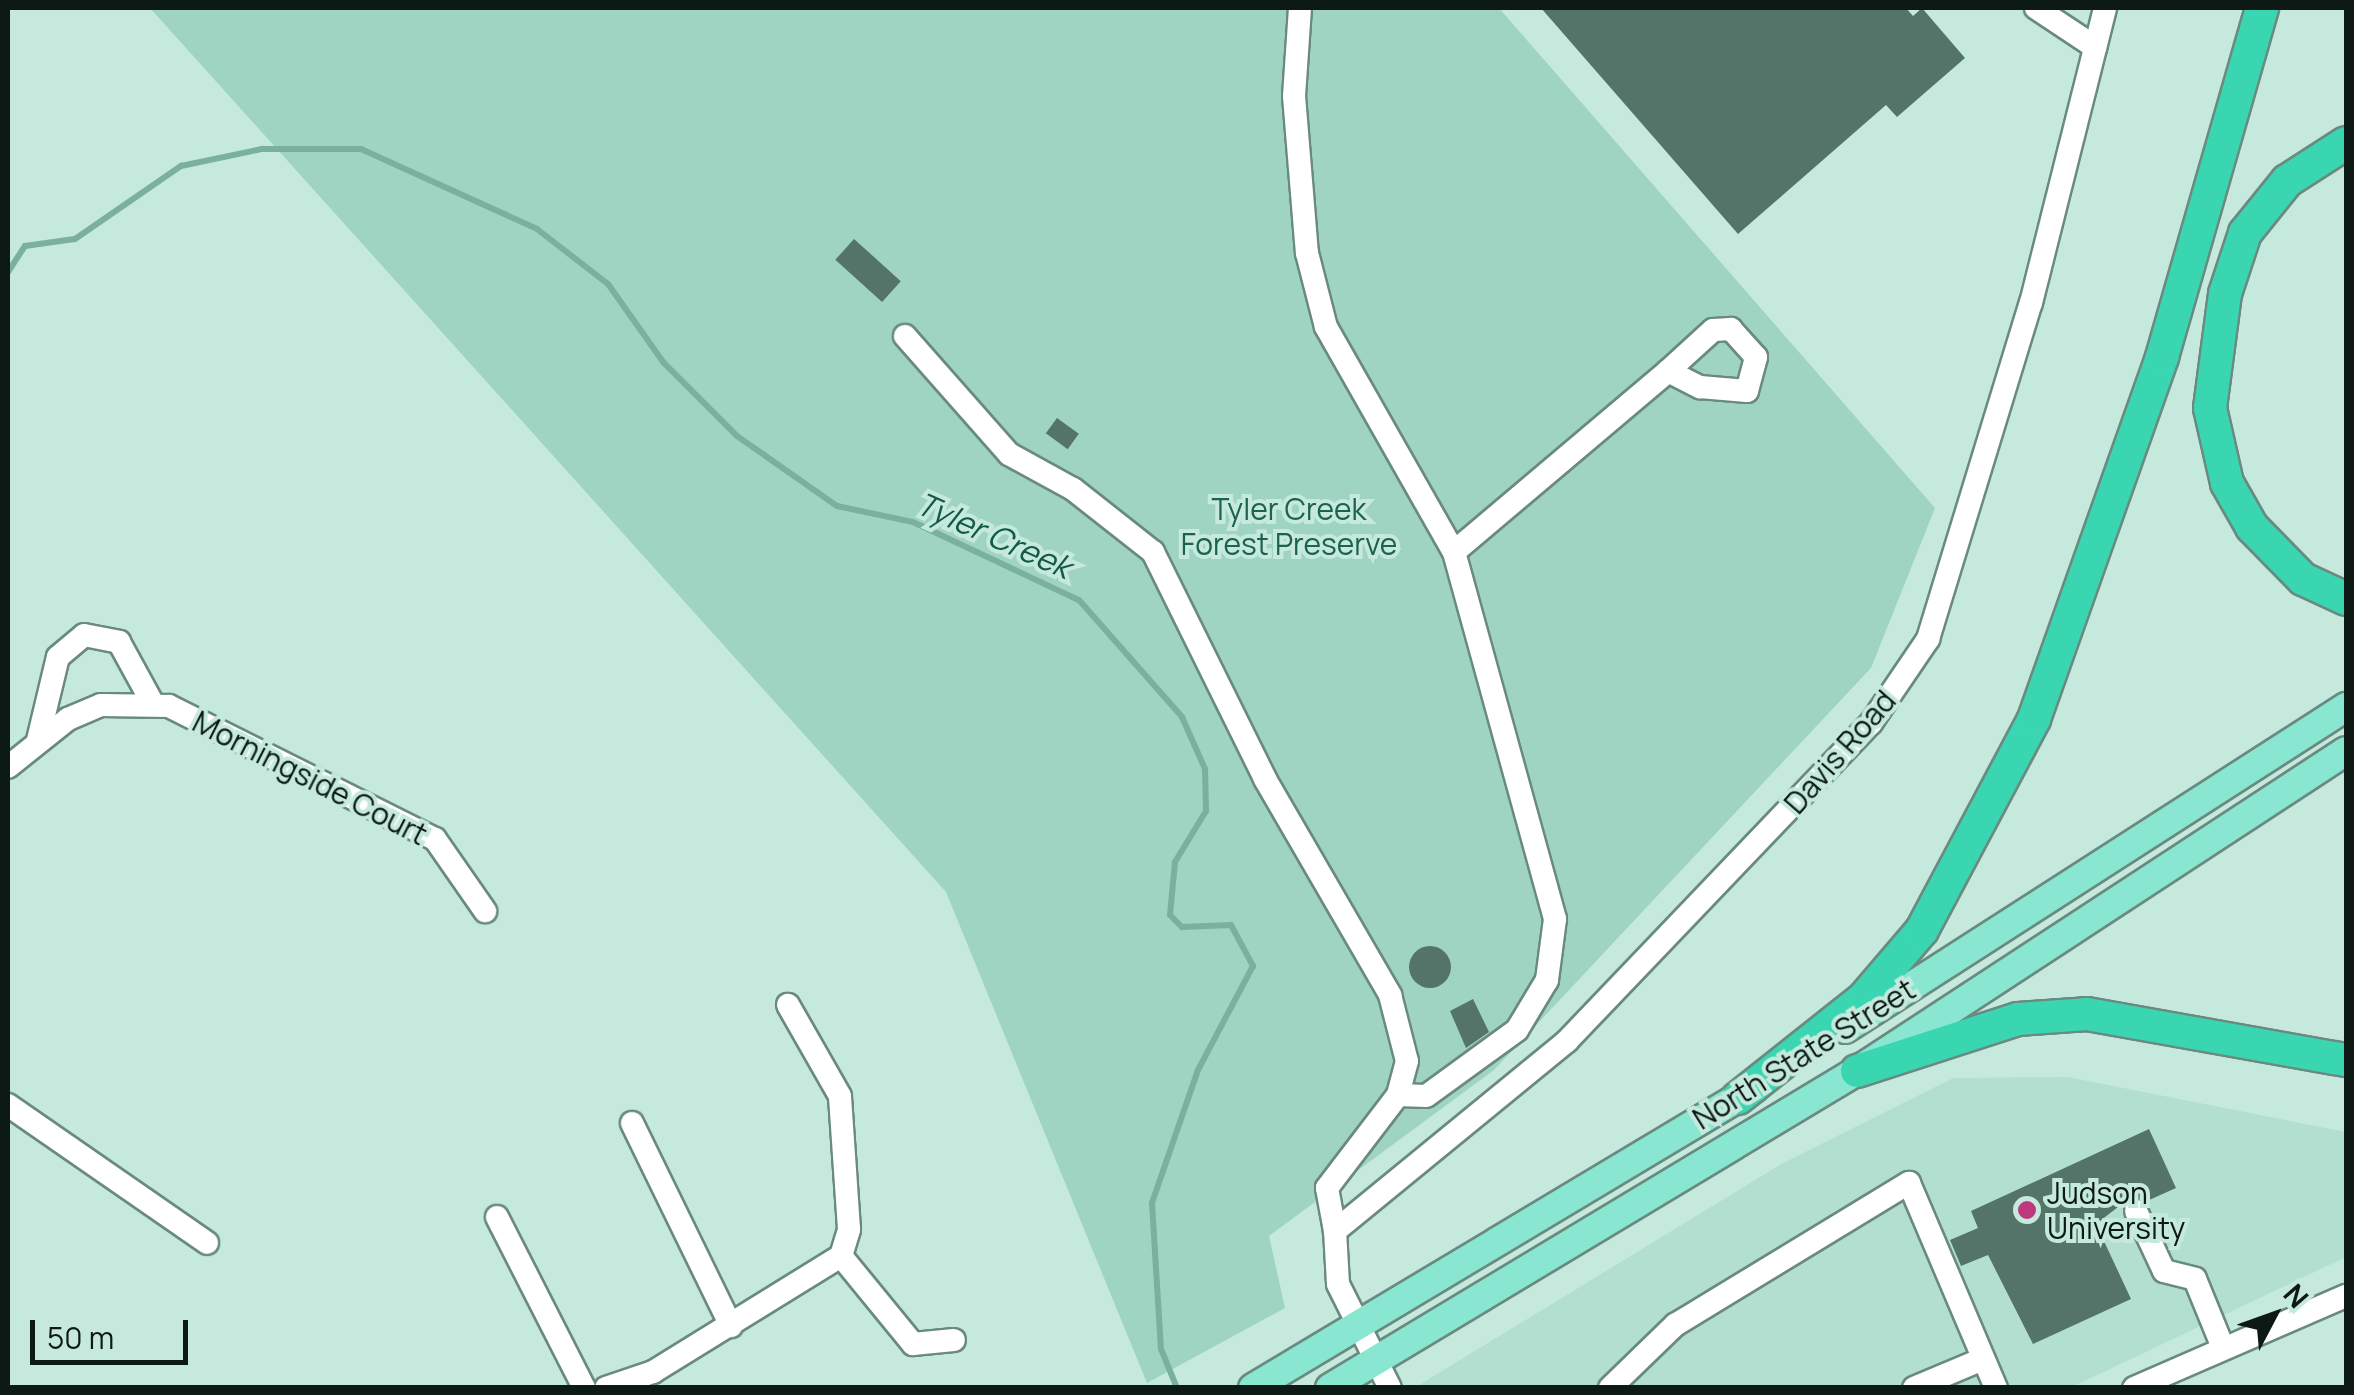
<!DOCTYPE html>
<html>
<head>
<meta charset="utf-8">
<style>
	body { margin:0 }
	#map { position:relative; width:2354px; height:1395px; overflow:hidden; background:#c6e9de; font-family:Manrope,sans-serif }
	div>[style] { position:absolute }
	.built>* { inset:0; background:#b3dfd1 }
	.green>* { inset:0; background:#9fd4c3 }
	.stream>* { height:6px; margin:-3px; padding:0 3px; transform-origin:3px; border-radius:3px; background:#7bb0a0 }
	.building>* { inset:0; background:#54746a; transform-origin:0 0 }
	.round { border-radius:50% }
	.roads { filter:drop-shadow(2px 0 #6a8a80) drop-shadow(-2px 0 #6a8a80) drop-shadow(0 2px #6a8a80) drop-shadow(0 -2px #6a8a80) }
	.minor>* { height:22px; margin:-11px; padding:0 11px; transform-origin:11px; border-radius:11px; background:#fff }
	.major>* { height:28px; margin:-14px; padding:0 14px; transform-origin:14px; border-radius:14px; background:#89e6d1 }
	.highway>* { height:32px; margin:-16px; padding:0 16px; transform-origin:16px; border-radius:16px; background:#3ad6b2 }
	.dots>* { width:28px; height:28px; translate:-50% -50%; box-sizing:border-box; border:5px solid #c6e9de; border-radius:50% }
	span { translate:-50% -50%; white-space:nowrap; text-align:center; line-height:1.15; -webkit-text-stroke:8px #c6e9de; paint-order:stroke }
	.park-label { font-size:30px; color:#1d6150 }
	.street-label { font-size:30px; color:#0c1915 }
	.poi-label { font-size:30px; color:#0c1915 }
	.left { translate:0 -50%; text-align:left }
	.water-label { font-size:32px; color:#125948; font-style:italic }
	.frame { position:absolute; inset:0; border:10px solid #0c1915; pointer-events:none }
	.north { position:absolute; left:2224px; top:1265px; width:100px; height:100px; -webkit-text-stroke:8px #c6e9de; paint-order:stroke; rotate:49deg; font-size:28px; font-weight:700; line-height:40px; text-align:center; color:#0c1915 }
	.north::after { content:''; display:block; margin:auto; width:35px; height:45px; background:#0c1915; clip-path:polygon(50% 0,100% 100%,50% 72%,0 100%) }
	.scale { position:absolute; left:30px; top:1320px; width:158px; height:45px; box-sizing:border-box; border:5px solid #0c1915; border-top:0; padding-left:12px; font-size:30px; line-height:35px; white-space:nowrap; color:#0c1915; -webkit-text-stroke:8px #c6e9de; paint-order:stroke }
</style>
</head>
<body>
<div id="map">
	<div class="built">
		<i style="clip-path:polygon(2068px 1077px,2346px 1132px,2346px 1257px,2072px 1387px,1414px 1388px,1783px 1163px,1953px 1078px)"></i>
	</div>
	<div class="green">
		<i style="clip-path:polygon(150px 8px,1499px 8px,1935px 508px,1871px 668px,1494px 1070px,1269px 1236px,1285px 1308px,1147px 1383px,946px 892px)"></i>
	</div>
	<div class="stream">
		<i style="left:8px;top:272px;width:31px;rotate:-57deg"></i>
		<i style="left:25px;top:246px;width:50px;rotate:-8deg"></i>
		<i style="left:75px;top:239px;width:129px;rotate:-34.6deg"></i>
		<i style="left:181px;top:166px;width:83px;rotate:-11.9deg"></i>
		<i style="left:262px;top:149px;width:99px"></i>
		<i style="left:361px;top:149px;width:193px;rotate:24.4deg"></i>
		<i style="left:537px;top:229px;width:90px;rotate:37.8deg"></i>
		<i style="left:608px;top:284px;width:97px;rotate:54.7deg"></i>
		<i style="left:664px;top:363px;width:103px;rotate:45deg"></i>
		<i style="left:737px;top:436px;width:122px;rotate:35deg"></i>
		<i style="left:837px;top:506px;width:78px;rotate:11.9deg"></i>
		<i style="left:913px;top:522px;width:183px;rotate:25.2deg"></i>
		<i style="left:1079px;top:600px;width:156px;rotate:48.6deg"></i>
		<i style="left:1182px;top:717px;width:57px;rotate:66.1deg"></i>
		<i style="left:1205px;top:769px;width:42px;rotate:88.6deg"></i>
		<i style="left:1206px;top:811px;width:60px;rotate:121.3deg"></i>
		<i style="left:1175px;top:862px;width:53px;rotate:95.4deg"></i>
		<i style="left:1170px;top:915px;width:17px;rotate:45deg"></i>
		<i style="left:1182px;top:927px;width:49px;rotate:-2.3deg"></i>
		<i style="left:1231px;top:925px;width:47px;rotate:61.8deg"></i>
		<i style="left:1253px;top:966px;width:118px;rotate:117.9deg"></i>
		<i style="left:1198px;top:1070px;width:141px;rotate:109.1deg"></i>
		<i style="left:1152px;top:1203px;width:146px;rotate:86.5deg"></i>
		<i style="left:1161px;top:1349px;width:42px;rotate:67.7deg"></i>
	</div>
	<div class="building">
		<i style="clip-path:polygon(1541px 8px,1906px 8px,1913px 16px,1922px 8px,1965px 58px,1897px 117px,1886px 105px,1738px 234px)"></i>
		<i style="left:854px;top:239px;width:63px;height:28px;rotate:42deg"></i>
		<i style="left:1057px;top:418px;width:27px;height:19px;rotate:36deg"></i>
		<i class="round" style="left:1409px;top:946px;width:42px;height:42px"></i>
		<i style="clip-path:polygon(1473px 999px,1489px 1032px,1466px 1048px,1450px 1011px)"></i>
		<i style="clip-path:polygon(2149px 1129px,2176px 1188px,2147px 1201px,2131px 1197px,2096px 1224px,2131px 1299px,2033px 1344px,1988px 1255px,1961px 1266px,1950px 1240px,1978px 1228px,1971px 1211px)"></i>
	</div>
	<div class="roads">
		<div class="minor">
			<i style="left:1300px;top:8px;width:88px;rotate:93.9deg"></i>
			<i style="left:1294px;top:96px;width:158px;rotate:85.3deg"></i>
			<i style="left:1307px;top:253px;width:76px;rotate:75.6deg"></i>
			<i style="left:1326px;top:327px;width:259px;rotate:60.4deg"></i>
			<i style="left:1454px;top:552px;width:381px;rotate:74.6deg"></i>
			<i style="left:1555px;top:919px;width:62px;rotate:97.5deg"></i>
			<i style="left:1547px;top:980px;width:58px;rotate:121deg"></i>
			<i style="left:1517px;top:1030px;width:112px;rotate:144deg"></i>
			<i style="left:1426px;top:1096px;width:28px;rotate:-178deg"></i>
			<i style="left:2036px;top:8px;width:71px;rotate:33.5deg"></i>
			<i style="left:905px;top:336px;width:157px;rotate:48.6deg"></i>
			<i style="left:1009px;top:454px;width:73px;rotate:28.7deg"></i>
			<i style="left:1073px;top:489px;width:102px;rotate:38.2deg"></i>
			<i style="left:1153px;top:552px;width:253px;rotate:63.7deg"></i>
			<i style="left:1265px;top:779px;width:250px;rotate:59.9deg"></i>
			<i style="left:1390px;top:995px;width:68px;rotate:75.6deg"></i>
			<i style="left:1407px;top:1061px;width:35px;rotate:105deg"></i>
			<i style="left:1398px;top:1095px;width:117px;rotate:127.4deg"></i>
			<i style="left:1327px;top:1188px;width:44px;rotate:79.5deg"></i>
			<i style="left:1454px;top:552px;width:280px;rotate:-40.2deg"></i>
			<i style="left:1668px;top:371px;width:36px;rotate:27deg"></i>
			<i style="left:1700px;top:387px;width:47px;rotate:4.9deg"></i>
			<i style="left:1747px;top:391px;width:35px;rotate:-75deg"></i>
			<i style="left:1756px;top:357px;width:38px;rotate:-132deg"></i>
			<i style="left:1731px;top:329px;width:18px;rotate:177deg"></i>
			<i style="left:1713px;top:330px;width:61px;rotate:137.7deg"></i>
			<i style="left:38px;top:740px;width:85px;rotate:-76.5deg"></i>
			<i style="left:58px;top:657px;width:34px;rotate:-40deg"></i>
			<i style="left:84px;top:635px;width:36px;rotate:11deg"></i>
			<i style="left:119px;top:642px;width:71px;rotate:61.3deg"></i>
			<i style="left:8px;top:767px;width:77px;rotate:-38.7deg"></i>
			<i style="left:68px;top:719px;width:36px;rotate:-23deg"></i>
			<i style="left:101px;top:705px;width:68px;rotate:0.8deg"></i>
			<i style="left:169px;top:706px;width:297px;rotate:26.6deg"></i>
			<i style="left:435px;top:839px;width:88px;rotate:55.2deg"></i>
			<i style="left:8px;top:1105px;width:242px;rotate:34.7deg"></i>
			<i style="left:632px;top:1123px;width:226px;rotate:64deg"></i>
			<i style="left:2136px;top:1211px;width:66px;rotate:65deg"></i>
			<i style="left:2164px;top:1271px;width:32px;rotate:14deg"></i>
			<i style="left:2195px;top:1279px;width:71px;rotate:67.8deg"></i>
			<i style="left:497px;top:1217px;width:192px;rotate:63deg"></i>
			<i style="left:841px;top:1256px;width:114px;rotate:50.7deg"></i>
			<i style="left:913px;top:1344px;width:41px;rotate:-5.6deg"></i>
			<i style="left:606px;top:1388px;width:50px;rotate:-18.8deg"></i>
			<i style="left:653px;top:1372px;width:221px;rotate:-31.7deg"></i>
			<i style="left:841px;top:1256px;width:28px;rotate:-73deg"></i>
			<i style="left:849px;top:1229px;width:133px;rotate:-93.9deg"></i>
			<i style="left:840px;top:1096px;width:105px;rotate:-119.7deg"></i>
			<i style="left:1390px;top:1388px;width:116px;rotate:-116.6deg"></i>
			<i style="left:1338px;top:1284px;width:53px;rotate:-93.2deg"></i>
			<i style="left:1335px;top:1231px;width:300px;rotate:-39.3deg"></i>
			<i style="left:1567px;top:1041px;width:440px;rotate:-46.3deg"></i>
			<i style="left:1871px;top:723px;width:102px;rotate:-55.8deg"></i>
			<i style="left:1928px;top:639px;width:351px;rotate:-73deg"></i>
			<i style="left:2031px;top:303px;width:304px;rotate:-75.9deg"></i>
			<i style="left:1610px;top:1388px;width:91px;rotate:-44.1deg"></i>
			<i style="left:1675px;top:1325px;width:274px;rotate:-31.3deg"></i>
			<i style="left:1909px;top:1183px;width:223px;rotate:67deg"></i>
			<i style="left:1914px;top:1388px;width:75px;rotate:-22.8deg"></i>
			<i style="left:2134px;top:1388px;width:231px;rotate:-23.5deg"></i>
		</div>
		<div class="major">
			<i style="left:1845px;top:1029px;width:596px;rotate:-32.73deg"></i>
			<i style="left:1253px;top:1388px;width:584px;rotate:-30.91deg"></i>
			<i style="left:1330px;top:1388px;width:615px;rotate:-31.03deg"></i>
			<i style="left:1857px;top:1071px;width:584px;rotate:-33.2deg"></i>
		</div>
		<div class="highway">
			<i style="left:2346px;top:143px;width:70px;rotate:147.2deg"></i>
			<i style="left:2287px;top:181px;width:67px;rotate:128.9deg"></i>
			<i style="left:2245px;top:233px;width:64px;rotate:108.2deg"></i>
			<i style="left:2225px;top:294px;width:115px;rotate:97.5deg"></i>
			<i style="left:2210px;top:408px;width:77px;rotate:77.2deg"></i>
			<i style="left:2227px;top:483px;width:51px;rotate:60.4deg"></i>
			<i style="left:2252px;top:527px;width:73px;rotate:45.6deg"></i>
			<i style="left:2303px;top:579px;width:47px;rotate:24.9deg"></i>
			<i style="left:1857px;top:1071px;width:169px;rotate:-17.9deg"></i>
			<i style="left:2018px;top:1019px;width:69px;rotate:-4.1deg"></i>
			<i style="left:2087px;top:1014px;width:263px;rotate:10.1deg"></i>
			<i style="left:1738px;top:1098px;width:161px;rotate:-38.4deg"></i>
			<i style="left:1864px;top:998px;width:89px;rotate:-49.5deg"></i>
			<i style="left:1922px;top:930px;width:239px;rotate:-62deg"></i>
			<i style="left:2034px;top:719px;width:384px;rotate:-70.5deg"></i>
			<i style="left:2162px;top:357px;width:363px;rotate:-74deg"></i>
		</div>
	</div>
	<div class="dots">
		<i style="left:2027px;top:1210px;background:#bd387c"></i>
	</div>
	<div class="park-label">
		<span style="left:1289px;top:526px">Tyler Creek<br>Forest Preserve</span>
	</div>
	<div class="street-label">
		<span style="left:1840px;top:752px;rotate:-49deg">Davis Road</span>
		<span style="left:310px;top:778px;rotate:27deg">Morningside Court</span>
		<span style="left:1804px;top:1054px;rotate:-32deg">North State Street</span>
	</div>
	<div class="poi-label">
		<span class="left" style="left:2047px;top:1210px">Judson<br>University</span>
	</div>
	<div class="water-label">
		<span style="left:994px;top:535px;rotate:24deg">Tyler Creek</span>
	</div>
	<div class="frame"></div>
	<div class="north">N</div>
	<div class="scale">50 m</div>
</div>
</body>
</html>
